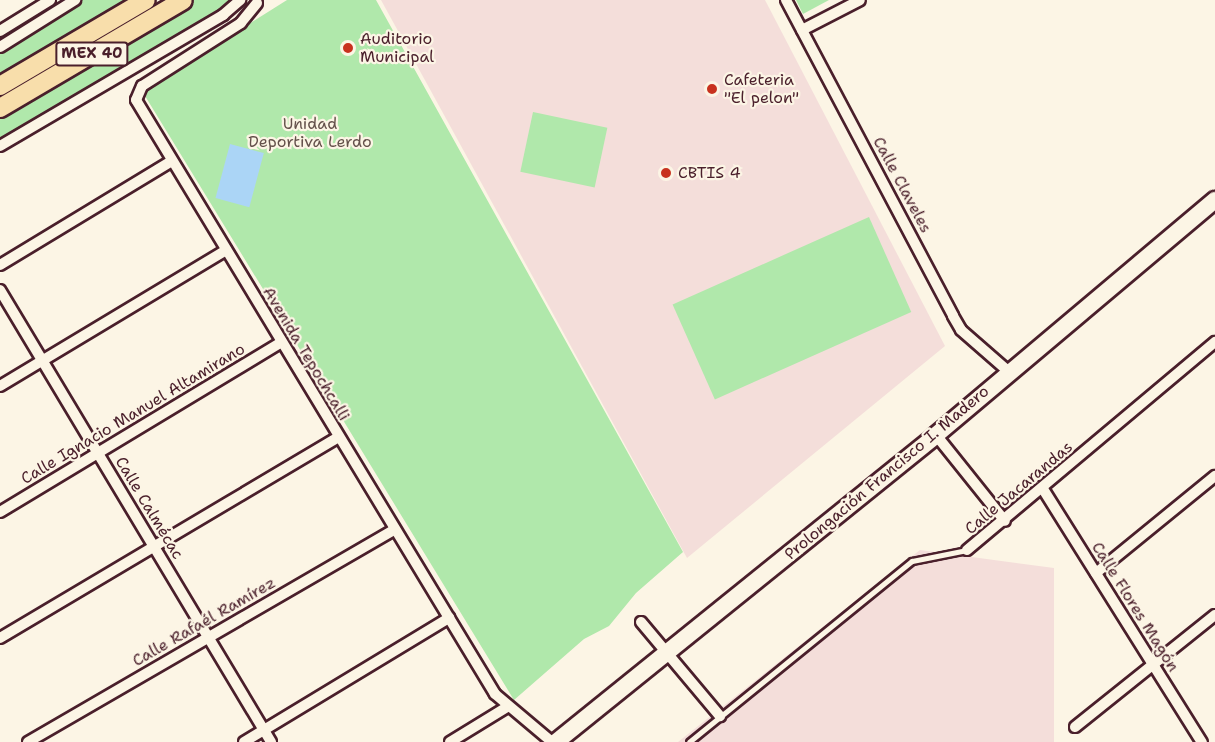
<!DOCTYPE html>
<html>
<head>
<meta charset="utf-8">
<style>
	body { margin:0 }
	#map { position:relative; width:1215px; height:742px; overflow:hidden; background:#fcf5e5; font-family:"Shantell Sans",sans-serif }
	div>[style] { position:absolute }
	.built>* { inset:0; background:#f4deda }
	.green>* { inset:0; background:#b0e8ab; transform-origin:0 0 }
	.water>* { inset:0; background:#abd5f6; transform-origin:0 0 }
	.roads { filter:drop-shadow(2px 0 #4a1f2b) drop-shadow(-2px 0 #4a1f2b) drop-shadow(0 2px #4a1f2b) drop-shadow(0 -2px #4a1f2b) }
	.lane>* { height:5px; margin:-2.5px; padding:0 2.5px; transform-origin:2.5px; border-radius:2.5px; background:#fcf5e5 }
	.street>* { height:10px; margin:-5px; padding:0 5px; transform-origin:5px; border-radius:5px; background:#fcf5e5 }
	.secondary>* { height:16px; margin:-8px; padding:0 8px; transform-origin:8px; border-radius:8px; background:#fcf5e5 }
	.primary>* { height:18px; margin:-9px; padding:0 9px; transform-origin:9px; border-radius:9px; background:#f8deab }
	.dots>* { width:16px; height:16px; translate:-50% -50%; box-sizing:border-box; border:3px solid #fcf5e5; border-radius:50% }
	span { translate:-50% -50%; white-space:nowrap; text-align:center; line-height:1.15; -webkit-text-stroke:4.5px #fcf5e5; paint-order:stroke }
	.shield-label span { padding:2px 4px; background:#fcf5e5; border:2px solid; border-radius:4px; -webkit-text-stroke-width:0 }
	.shield-label { font-size:15px; color:#4a1f2b; font-weight:700 }
	.poi-label { font-size:16px; color:#4a1f2b }
	.left { translate:0 -50%; text-align:left }
	.park-label { font-size:16px; color:#64514b }
	.street-label { font-size:16px; color:#4a1f2b }
</style>
</head>
<body>
<div id="map">
	<div class="built">
		<i style="clip-path:polygon(381px 0,765px 0,945px 346px,687px 558px)"></i>
		<i style="clip-path:polygon(920px 550px,1054px 568px,1054px 742px,678px 742px)"></i>
	</div>
	<div class="green">
		<i style="clip-path:polygon(81px 0,138px 0,0 83px,0 49px)"></i>
		<i style="clip-path:polygon(191px 0,235px 0,0 140px,0 110px)"></i>
		<i style="clip-path:polygon(287px 0,376px 0,683px 552px,636px 593px,609px 626px,584px 639px,514px 700px,142px 91px)"></i>
		<i style="clip-path:polygon(796px 0,829px 0,803px 14px)"></i>
		<i style="left:533px;top:112px;width:76px;height:61px;rotate:12deg"></i>
		<i style="left:869px;top:217px;width:104px;height:215px;rotate:66deg"></i>
	</div>
	<div class="water">
		<i style="left:230px;top:144px;width:35px;height:56px;rotate:15deg"></i>
	</div>
	<div class="roads">
		<div class="lane">
			<i style="left:689px;top:742px;width:287px;rotate:-39.1deg"></i>
			<i style="left:912px;top:561px;width:56px;rotate:-11.3deg"></i>
		</div>
		<div class="street">
			<i style="left:786px;top:0;width:357px;rotate:62.1deg"></i>
			<i style="left:953px;top:316px;width:16px;rotate:60deg"></i>
			<i style="left:961px;top:330px;width:62px;rotate:41.1deg"></i>
			<i style="left:257px;top:3px;width:26px;rotate:129deg"></i>
			<i style="left:241px;top:23px;width:117px;rotate:147.5deg"></i>
			<i style="left:142px;top:86px;width:15px;rotate:113deg"></i>
			<i style="left:136px;top:100px;width:694px;rotate:58.85deg"></i>
			<i style="left:495px;top:694px;width:75px;rotate:40.1deg"></i>
			<i style="left:802px;top:30px;width:65px;rotate:-27.3deg"></i>
			<i style="left:0;top:31px;width:59px;rotate:-31.8deg"></i>
			<i style="left:0;top:47px;width:89px;rotate:-32.1deg"></i>
			<i style="left:0;top:146px;width:259px;rotate:-30.4deg"></i>
			<i style="left:223px;top:15px;width:23px;rotate:-41deg"></i>
			<i style="left:0;top:265px;width:201px;rotate:-31.2deg"></i>
			<i style="left:0;top:290px;width:527px;rotate:59.05deg"></i>
			<i style="left:0;top:386px;width:264px;rotate:-31deg"></i>
			<i style="left:936px;top:435px;width:110px;rotate:51.3deg"></i>
			<i style="left:1043px;top:489px;width:299px;rotate:57.9deg"></i>
			<i style="left:0;top:512px;width:329px;rotate:-31.1deg"></i>
			<i style="left:967px;top:550px;width:324px;rotate:-40deg"></i>
			<i style="left:1096px;top:573px;width:154px;rotate:-39.2deg"></i>
			<i style="left:641px;top:622px;width:123px;rotate:50deg"></i>
			<i style="left:0;top:638px;width:394px;rotate:-30.7deg"></i>
			<i style="left:1075px;top:727px;width:179px;rotate:-38.7deg"></i>
			<i style="left:28px;top:742px;width:424px;rotate:-30.1deg"></i>
			<i style="left:244px;top:742px;width:240px;rotate:-31.2deg"></i>
			<i style="left:450px;top:742px;width:67px;rotate:-31.6deg"></i>
		</div>
		<div class="secondary">
			<i style="left:556px;top:742px;width:489px;rotate:-38.9deg"></i>
			<i style="left:936px;top:435px;width:365px;rotate:-40.1deg"></i>
		</div>
		<div class="primary">
			<i style="left:0;top:86px;width:169px;rotate:-30.5deg"></i>
			<i style="left:0;top:108px;width:212px;rotate:-30.5deg"></i>
		</div>
	</div>
	<div class="dots">
		<i style="left:348px;top:48px;background:#c8321e"></i>
		<i style="left:712px;top:89px;background:#c8321e"></i>
		<i style="left:666px;top:173px;background:#c8321e"></i>
	</div>
	<div class="shield-label">
		<span style="left:92px;top:54px">MEX 40</span>
	</div>
	<div class="poi-label">
		<span class="left" style="left:360px;top:48px">Auditorio<br>Municipal</span>
		<span class="left" style="left:724px;top:89px">Cafeteria<br>"El pelon"</span>
		<span class="left" style="left:678px;top:173px">CBTIS 4</span>
	</div>
	<div class="park-label">
		<span style="left:310px;top:133px">Unidad<br>Deportiva Lerdo</span>
	</div>
	<div class="street-label">
		<span style="left:902px;top:185px;rotate:62deg">Calle Claveles</span>
		<span style="left:306px;top:354px;rotate:59deg">Avenida Tepochcalli</span>
		<span style="left:133px;top:414px;rotate:-31deg">Calle Ignacio Manuel Altamirano</span>
		<span style="left:887px;top:473px;rotate:-40deg">Prolongación Francisco I. Madero</span>
		<span style="left:1019px;top:488px;rotate:-40deg">Calle Jacarandas</span>
		<span style="left:149px;top:508px;rotate:59deg">Calle Calmécac</span>
		<span style="left:1135px;top:607px;rotate:58deg">Calle Flores Magón</span>
		<span style="left:204px;top:622px;rotate:-30deg">Calle Rafaél Ramírez</span>
	</div>
</div>
</body>
</html>
